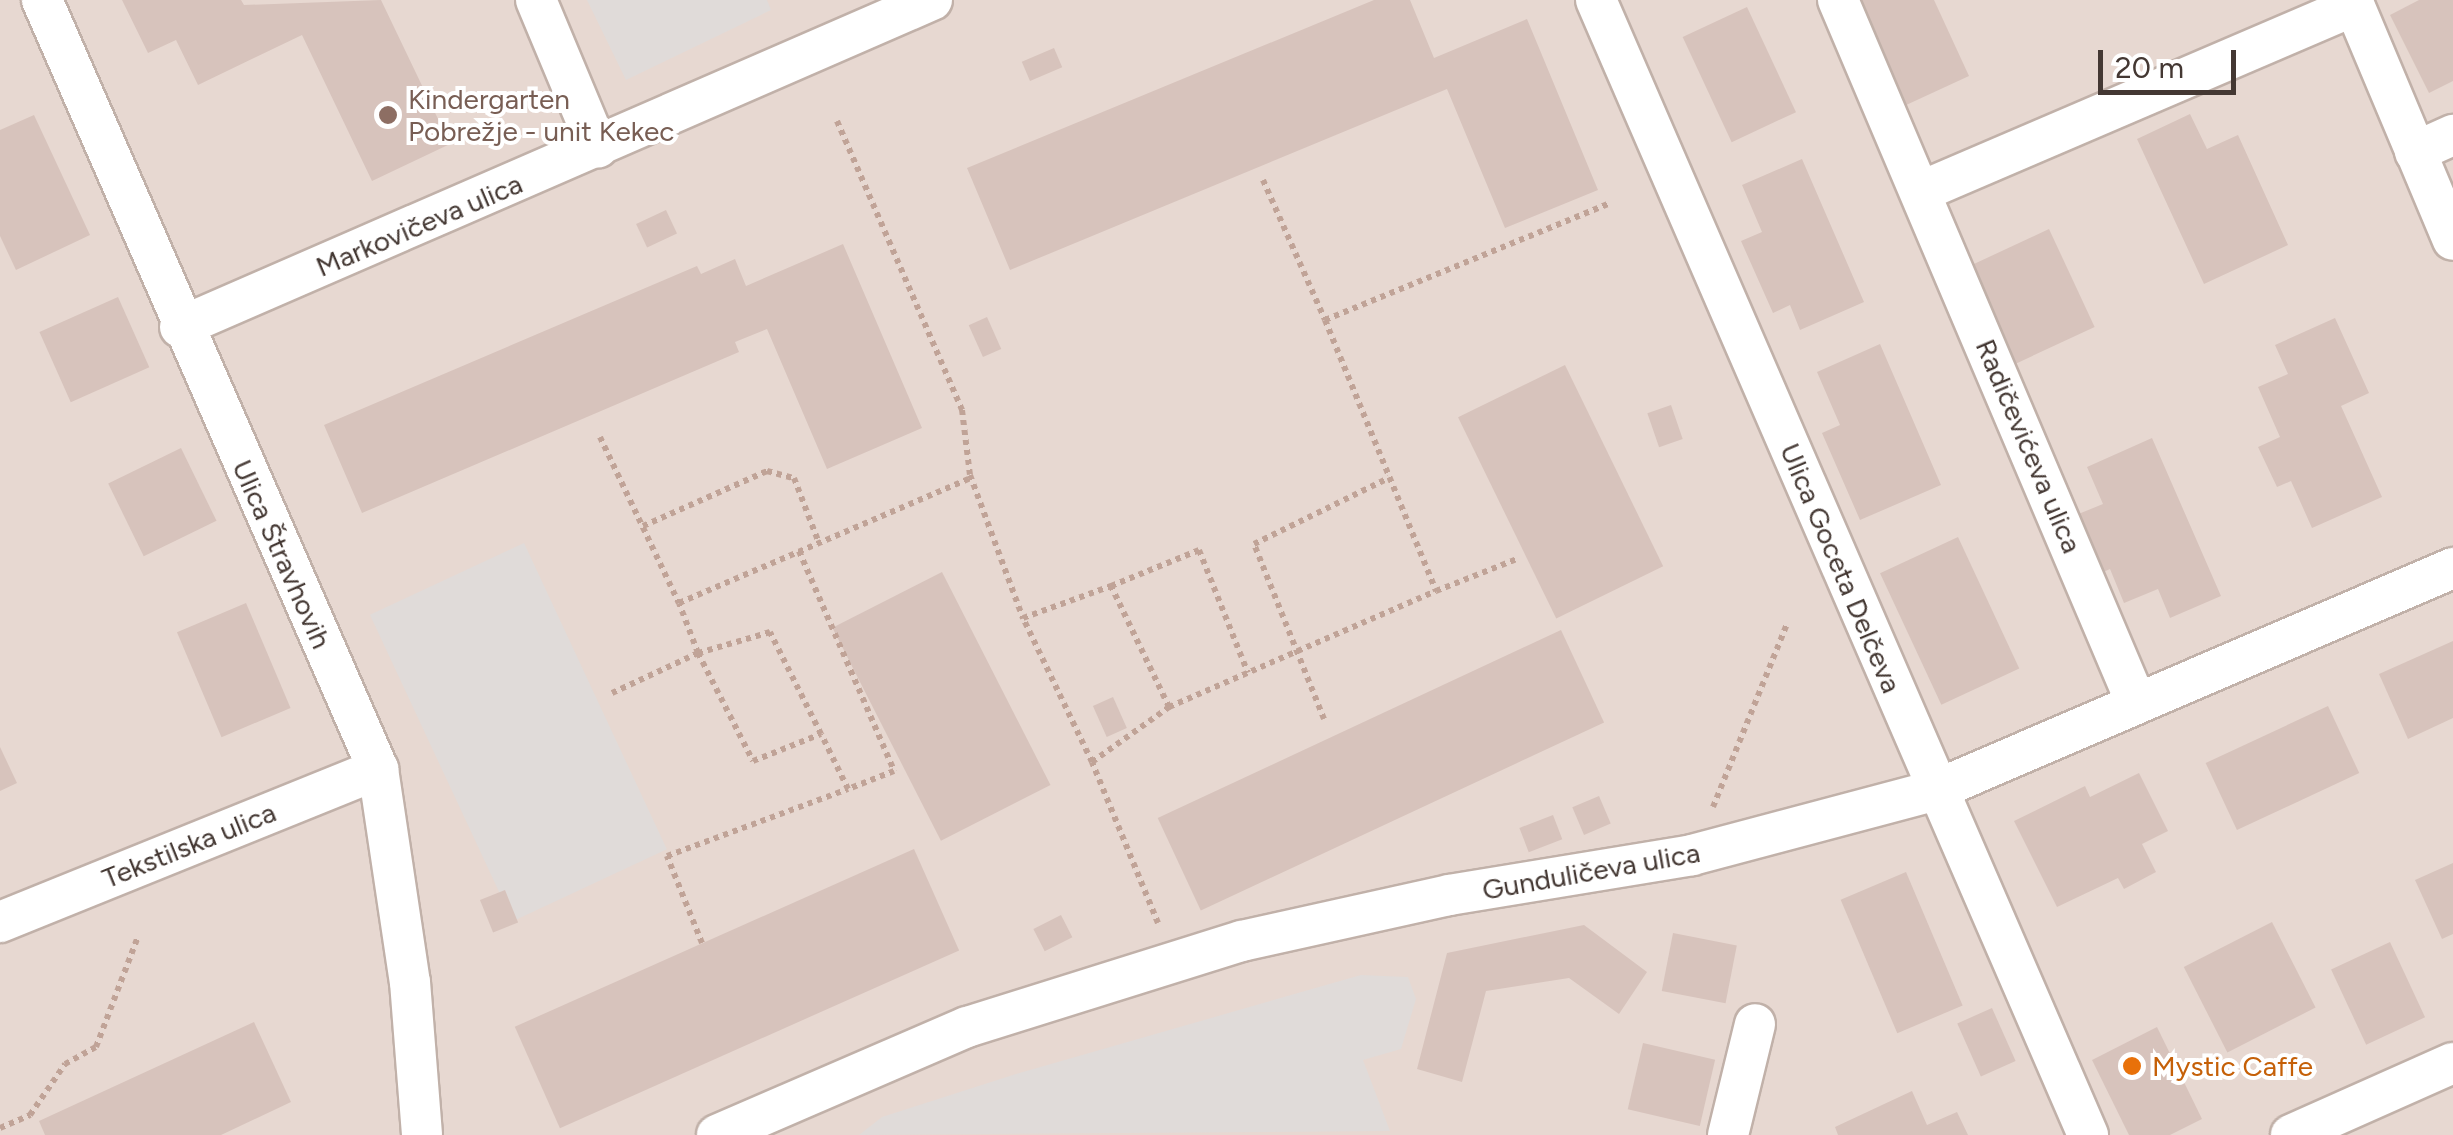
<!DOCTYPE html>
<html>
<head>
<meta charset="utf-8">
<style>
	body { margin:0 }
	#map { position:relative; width:2453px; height:1135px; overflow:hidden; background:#f2e9e3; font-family:Figtree,sans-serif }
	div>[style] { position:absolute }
	.residential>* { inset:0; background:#e7d8d1; transform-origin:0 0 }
	.parking>* { inset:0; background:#e0dbd9; transform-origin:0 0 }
	.building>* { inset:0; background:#d7c3bc; transform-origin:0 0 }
	.path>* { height:6px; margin-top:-3px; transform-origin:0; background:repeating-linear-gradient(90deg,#c0a397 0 5px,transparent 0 10px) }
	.roads { filter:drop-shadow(2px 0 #c1b1a9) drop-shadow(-2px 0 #c1b1a9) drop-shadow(0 2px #c1b1a9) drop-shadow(0 -2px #c1b1a9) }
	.minor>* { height:40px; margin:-20px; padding:0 20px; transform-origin:20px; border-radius:20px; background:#fff }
	.dots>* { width:28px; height:28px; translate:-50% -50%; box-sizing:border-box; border:5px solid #fff; border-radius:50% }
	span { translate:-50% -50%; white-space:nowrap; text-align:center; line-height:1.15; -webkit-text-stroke:8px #fff; paint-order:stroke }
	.education-label { font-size:28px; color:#785e54 }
	.left { translate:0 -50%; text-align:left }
	.street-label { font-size:28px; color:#443833 }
	.food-label { font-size:28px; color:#c56008 }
	.scale { position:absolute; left:2098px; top:50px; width:138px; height:45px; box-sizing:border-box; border:5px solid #443833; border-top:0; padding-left:12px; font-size:30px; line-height:35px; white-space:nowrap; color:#443833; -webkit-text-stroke:8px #fff; paint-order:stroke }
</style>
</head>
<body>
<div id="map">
	<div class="residential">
		<i style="left:0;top:0;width:2453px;height:1135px"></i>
	</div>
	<div class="parking">
		<i style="clip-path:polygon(587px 0,767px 0,771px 10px,626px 80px)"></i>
		<i style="left:524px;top:543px;width:338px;height:170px;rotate:65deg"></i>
		<i style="clip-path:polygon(1361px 975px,1408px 977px,1416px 999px,1401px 1049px,1363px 1060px,1390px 1131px,859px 1135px,882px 1117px,1016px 1074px)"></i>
	</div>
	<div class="building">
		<i style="clip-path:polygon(122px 0,241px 0,244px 5px,381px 0,450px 144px,372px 181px,302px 35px,198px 85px,176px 40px,148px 53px)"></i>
		<i style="clip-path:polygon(1374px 0,1410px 0,1434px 58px,1527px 19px,1598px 190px,1505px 228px,1447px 89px,1010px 270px,967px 168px)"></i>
		<i style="clip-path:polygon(1855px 0,1934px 0,1969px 76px,1904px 106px)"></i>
		<i style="clip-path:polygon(2419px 0,2453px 0,2453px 81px,2429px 93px,2390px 15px)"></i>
		<i style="left:1747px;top:7px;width:116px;height:71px;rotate:65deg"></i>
		<i style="left:1054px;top:48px;width:21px;height:35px;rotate:67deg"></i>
		<i style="clip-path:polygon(2190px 114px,2207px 149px,2238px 135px,2288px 245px,2204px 284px,2137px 139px)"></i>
		<i style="clip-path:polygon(34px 115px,90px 235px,16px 270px,0 236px,0 130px)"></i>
		<i style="clip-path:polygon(1802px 159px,1864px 302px,1800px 330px,1790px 305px,1773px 313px,1741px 241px,1762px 232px,1742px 185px)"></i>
		<i style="left:666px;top:210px;width:26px;height:33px;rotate:65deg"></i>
		<i style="left:2049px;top:229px;width:108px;height:87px;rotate:65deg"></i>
		<i style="clip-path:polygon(843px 244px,922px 428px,827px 469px,767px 329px,735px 342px,739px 352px,362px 513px,324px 425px,697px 266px,701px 274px,735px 259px,746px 286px)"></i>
		<i style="left:118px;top:297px;width:77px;height:86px;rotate:66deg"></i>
		<i style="left:987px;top:317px;width:35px;height:20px;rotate:66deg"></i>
		<i style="clip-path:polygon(2335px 318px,2369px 393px,2341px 406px,2382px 497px,2312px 528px,2291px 481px,2277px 487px,2258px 447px,2280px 437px,2258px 387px,2288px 374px,2275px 345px)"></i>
		<i style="clip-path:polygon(1880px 344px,1941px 485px,1860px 520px,1822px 433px,1840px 425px,1817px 372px)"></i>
		<i style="left:1565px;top:365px;width:224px;height:119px;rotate:64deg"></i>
		<i style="left:1671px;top:405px;width:36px;height:25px;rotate:71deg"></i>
		<i style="clip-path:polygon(2152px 438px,2221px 596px,2170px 618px,2158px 589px,2124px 603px,2110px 569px,2101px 573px,2076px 515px,2103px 504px,2087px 467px)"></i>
		<i style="left:181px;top:448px;width:81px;height:81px;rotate:64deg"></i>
		<i style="left:1958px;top:537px;width:145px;height:86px;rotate:65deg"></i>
		<i style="left:942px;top:572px;width:239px;height:123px;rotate:63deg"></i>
		<i style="left:246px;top:603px;width:114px;height:75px;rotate:67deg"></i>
		<i style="left:1561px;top:630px;width:102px;height:445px;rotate:65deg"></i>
		<i style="clip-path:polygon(2453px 641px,2453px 718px,2408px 739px,2379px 674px)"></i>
		<i style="left:1113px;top:697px;width:34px;height:22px;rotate:66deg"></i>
		<i style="left:2328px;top:706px;width:74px;height:135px;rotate:65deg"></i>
		<i style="clip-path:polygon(0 747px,17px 783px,0 791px)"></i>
		<i style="clip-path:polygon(2139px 773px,2168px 831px,2142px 844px,2156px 872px,2124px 889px,2118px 878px,2057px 907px,2014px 821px,2085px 786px,2090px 797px)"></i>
		<i style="left:1599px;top:796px;width:30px;height:29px;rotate:67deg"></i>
		<i style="left:1553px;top:815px;width:26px;height:36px;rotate:69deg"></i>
		<i style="left:914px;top:849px;width:111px;height:437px;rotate:66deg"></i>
		<i style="clip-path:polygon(2453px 863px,2453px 934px,2442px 939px,2415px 880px)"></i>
		<i style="left:1906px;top:872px;width:145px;height:71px;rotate:67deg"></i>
		<i style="left:505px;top:890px;width:35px;height:27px;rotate:68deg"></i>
		<i style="left:1061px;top:915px;width:25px;height:31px;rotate:63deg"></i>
		<i style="left:2272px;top:922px;width:96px;height:99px;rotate:63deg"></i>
		<i style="clip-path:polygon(1584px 925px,1647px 972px,1619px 1014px,1569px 978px,1486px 991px,1462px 1082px,1417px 1069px,1447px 953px)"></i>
		<i style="left:1673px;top:933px;width:65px;height:59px;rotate:11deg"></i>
		<i style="left:2390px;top:942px;width:83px;height:65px;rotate:65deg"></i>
		<i style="left:1992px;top:1008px;width:58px;height:38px;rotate:66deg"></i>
		<i style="clip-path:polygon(254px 1022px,291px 1102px,221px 1135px,45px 1135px,39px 1121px)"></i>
		<i style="clip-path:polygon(2157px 1027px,2202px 1119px,2170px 1135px,2129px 1135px,2092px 1060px)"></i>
		<i style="left:1643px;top:1043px;width:74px;height:68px;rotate:13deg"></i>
		<i style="clip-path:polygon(1912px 1091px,1927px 1125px,1957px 1112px,1968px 1135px,1838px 1135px,1835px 1127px)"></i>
	</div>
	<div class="path">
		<i style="left:837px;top:121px;width:315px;rotate:66.6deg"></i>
		<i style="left:962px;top:410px;width:65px;rotate:83deg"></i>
		<i style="left:970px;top:475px;width:153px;rotate:69.7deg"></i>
		<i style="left:1263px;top:180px;width:153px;rotate:66.1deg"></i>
		<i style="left:1325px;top:320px;width:308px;rotate:-22.3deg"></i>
		<i style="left:1325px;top:320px;width:293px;rotate:67.7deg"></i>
		<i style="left:1436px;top:591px;width:87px;rotate:-21.6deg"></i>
		<i style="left:600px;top:437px;width:184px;rotate:64.6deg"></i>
		<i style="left:643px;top:526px;width:136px;rotate:-23.9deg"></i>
		<i style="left:767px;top:471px;width:28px;rotate:15deg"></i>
		<i style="left:794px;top:478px;width:70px;rotate:69deg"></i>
		<i style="left:799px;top:551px;width:240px;rotate:66.6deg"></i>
		<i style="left:894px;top:771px;width:49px;rotate:158.6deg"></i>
		<i style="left:612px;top:693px;width:95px;rotate:-24.9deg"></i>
		<i style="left:698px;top:653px;width:53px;rotate:-110.8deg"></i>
		<i style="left:679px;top:603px;width:318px;rotate:-23.2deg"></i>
		<i style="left:1169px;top:707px;width:134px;rotate:-115.6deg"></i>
		<i style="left:1111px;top:586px;width:95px;rotate:-22.2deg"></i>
		<i style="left:1199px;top:550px;width:132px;rotate:68.3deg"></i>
		<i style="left:1324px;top:719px;width:188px;rotate:-111.8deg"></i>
		<i style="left:1254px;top:544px;width:150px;rotate:-26.1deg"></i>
		<i style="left:1092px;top:762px;width:160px;rotate:-115.6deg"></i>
		<i style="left:1023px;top:618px;width:94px;rotate:-20deg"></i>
		<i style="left:1713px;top:807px;width:197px;rotate:-68deg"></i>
		<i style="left:1158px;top:923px;width:174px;rotate:-112.3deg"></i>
		<i style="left:1092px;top:762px;width:95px;rotate:-35.5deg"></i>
		<i style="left:1169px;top:707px;width:291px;rotate:-23.5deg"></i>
		<i style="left:702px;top:943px;width:94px;rotate:-111.9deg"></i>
		<i style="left:667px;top:856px;width:193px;rotate:-20.3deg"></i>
		<i style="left:848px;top:789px;width:61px;rotate:-116.1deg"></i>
		<i style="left:821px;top:734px;width:114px;rotate:-116.6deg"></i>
		<i style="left:770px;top:632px;width:75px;rotate:163.7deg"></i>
		<i style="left:698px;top:653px;width:121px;rotate:63deg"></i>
		<i style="left:753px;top:761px;width:73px;rotate:-21.7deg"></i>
		<i style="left:0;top:1128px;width:33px;rotate:-23deg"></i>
		<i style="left:30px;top:1115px;width:62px;rotate:-55.5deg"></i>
		<i style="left:65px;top:1064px;width:35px;rotate:-29deg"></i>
		<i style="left:96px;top:1047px;width:116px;rotate:-69.2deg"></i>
	</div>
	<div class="roads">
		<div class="minor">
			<i style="left:42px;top:0;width:839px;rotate:66.4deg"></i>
			<i style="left:378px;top:769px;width:215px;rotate:81.5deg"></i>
			<i style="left:410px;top:982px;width:153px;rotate:85.5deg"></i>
			<i style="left:536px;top:0;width:160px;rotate:67.3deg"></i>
			<i style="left:1596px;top:0;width:1237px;rotate:66.56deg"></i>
			<i style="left:1838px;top:0;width:763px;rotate:67deg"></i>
			<i style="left:2352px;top:0;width:260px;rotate:67.2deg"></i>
			<i style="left:2415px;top:152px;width:42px;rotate:-24.1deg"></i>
			<i style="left:1922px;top:191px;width:470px;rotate:-23.2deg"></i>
			<i style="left:180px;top:327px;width:820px;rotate:-23.5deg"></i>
			<i style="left:0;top:922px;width:408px;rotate:-22deg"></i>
			<i style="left:717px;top:1135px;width:272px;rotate:-23.4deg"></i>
			<i style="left:967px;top:1027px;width:288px;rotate:-17.4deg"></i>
			<i style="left:1242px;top:941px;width:212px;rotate:-12.5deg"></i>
			<i style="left:1449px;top:895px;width:246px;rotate:-9.3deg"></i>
			<i style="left:1692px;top:855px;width:253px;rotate:-14.9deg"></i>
			<i style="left:1936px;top:790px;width:563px;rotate:-23.24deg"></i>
			<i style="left:1728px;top:1135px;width:114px;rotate:-76.3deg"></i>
			<i style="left:2291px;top:1135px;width:177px;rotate:-24deg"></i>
		</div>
	</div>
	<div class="dots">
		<i style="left:388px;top:115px;background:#8d6e63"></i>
		<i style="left:2132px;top:1066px;background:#e8710a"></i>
	</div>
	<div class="education-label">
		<span class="left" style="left:408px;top:115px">Kindergarten<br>Pobrežje - unit Kekec</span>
	</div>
	<div class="street-label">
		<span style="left:419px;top:225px;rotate:-23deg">Markovičeva ulica</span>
		<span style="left:2029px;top:446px;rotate:67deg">Radičevićeva ulica</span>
		<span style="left:282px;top:554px;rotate:66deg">Ulica Štravhovih</span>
		<span style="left:1841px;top:568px;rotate:67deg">Ulica Goceta Delčeva</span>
		<span style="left:189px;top:845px;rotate:-22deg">Tekstilska ulica</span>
		<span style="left:1591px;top:871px;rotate:-10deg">Gunduličeva ulica</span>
	</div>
	<div class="food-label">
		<span class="left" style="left:2152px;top:1066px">Mystic Caffe</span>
	</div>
	<div class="scale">20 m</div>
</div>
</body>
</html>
